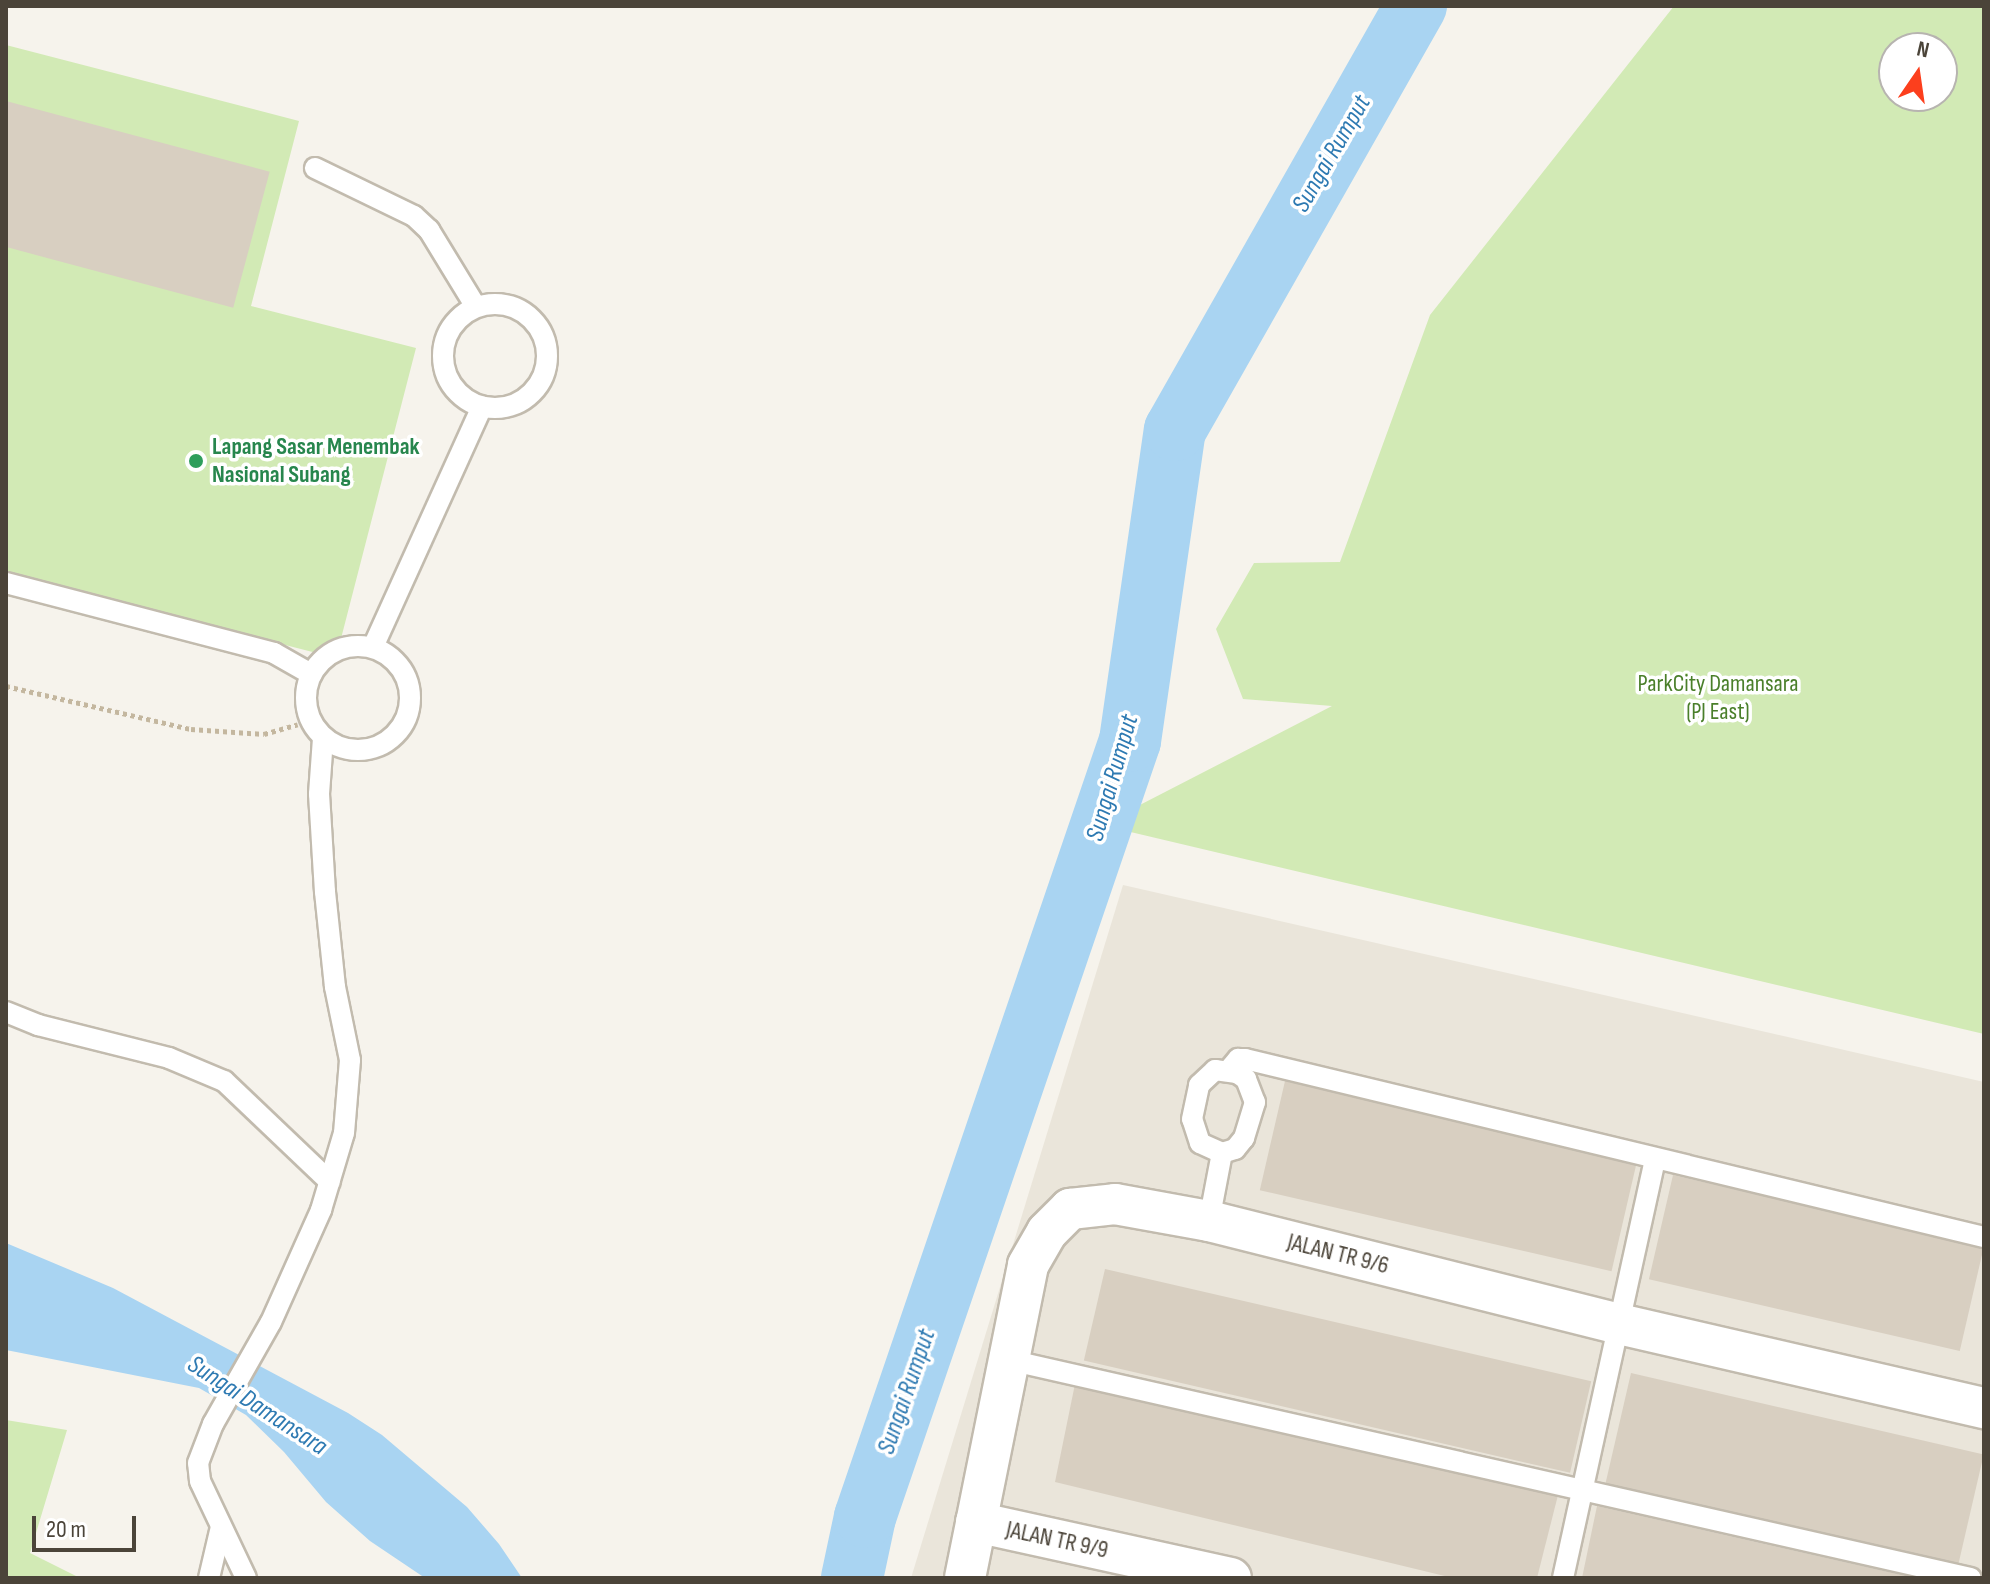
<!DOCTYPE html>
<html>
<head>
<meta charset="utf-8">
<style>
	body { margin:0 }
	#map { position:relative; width:1990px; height:1584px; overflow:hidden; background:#f6f3ec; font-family:"Sofia Sans Condensed",sans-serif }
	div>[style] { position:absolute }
	.residential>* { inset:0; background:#eae5da }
	.green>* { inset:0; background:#d2eab5 }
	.water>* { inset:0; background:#a9d4f2 }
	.river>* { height:62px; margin:-31px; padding:0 31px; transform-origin:31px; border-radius:31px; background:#a9d4f2 }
	.building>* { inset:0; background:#d8cfc1; transform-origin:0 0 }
	.path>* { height:5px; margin-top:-2.5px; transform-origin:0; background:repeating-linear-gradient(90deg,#c4b79f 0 4px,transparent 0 8px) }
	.roads { filter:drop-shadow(2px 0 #c2bbae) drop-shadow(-2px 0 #c2bbae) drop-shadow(0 2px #c2bbae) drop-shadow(0 -2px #c2bbae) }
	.lane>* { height:20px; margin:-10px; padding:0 10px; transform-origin:10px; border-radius:10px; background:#fff }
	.lane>.ring { margin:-10px; padding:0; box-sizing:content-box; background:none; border:20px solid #fff; border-radius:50% }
	.street>* { height:40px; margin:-20px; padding:0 20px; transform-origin:20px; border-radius:20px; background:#fff }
	.dots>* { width:22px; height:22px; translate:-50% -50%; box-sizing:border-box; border:4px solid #fff; border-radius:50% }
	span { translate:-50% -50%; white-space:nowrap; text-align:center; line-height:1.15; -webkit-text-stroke:7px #fff; paint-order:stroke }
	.leisure-label { font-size:24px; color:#27864d; font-weight:700 }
	.left { translate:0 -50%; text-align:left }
	.park-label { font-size:24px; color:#4a7f2a }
	.street-label { font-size:24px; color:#4b4439 }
	.water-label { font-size:26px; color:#2e7ab2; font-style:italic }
	.frame { position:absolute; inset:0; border:8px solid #4b4439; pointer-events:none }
	.north { position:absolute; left:1878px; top:32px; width:80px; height:80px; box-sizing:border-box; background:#fff; border:2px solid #b7b4b0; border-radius:50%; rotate:13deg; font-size:22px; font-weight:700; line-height:32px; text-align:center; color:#4b4439 }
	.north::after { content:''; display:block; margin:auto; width:28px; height:36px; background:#fc3f1d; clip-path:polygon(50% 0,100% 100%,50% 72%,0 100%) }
	.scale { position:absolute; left:32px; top:1516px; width:104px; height:36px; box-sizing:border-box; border:4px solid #4b4439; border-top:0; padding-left:10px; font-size:24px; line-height:28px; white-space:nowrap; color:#4b4439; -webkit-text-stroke:6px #fff; paint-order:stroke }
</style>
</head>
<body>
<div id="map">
	<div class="residential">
		<i style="clip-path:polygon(1123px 885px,1984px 1082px,1984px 1578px,911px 1578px)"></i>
	</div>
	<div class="green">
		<i style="clip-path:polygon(evenodd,1674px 6px,1984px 6px,1984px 1034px,1101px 825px,1332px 706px,1243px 699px,1216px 629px,1254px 563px,1340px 562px,1430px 315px,1674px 6px,1894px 48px,1942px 48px,1942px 96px,1894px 96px,1894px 48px)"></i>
		<i style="clip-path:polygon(6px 45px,299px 121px,251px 306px,416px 348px,336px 658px,6px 573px)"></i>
		<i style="clip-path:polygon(6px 1420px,67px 1430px,30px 1553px,80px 1578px,6px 1578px)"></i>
	</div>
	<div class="water">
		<i style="clip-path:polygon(6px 1243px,113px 1288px,348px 1413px,382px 1435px,467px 1507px,499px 1544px,522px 1578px,425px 1578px,370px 1541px,326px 1502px,284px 1452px,246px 1415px,199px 1388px,6px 1350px)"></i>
	</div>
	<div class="river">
		<i style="left:852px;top:1578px;width:62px;rotate:-78deg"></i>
		<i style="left:865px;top:1517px;width:820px;rotate:-71.15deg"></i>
		<i style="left:1130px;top:741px;width:314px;rotate:-81.8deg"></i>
		<i style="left:1175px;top:430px;width:488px;rotate:-60.4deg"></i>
	</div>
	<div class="building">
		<i style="left:6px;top:101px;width:273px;height:141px;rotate:15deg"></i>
		<i style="left:1285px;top:1081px;width:361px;height:112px;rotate:13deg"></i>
		<i style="left:1673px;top:1175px;width:319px;height:107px;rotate:13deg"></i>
		<i style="left:1105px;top:1269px;width:499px;height:94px;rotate:13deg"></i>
		<i style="left:1631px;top:1373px;width:362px;height:116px;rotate:13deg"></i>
		<i style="clip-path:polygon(1076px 1379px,1558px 1495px,1537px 1578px,1453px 1578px,1055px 1482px)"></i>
		<i style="clip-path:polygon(1597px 1506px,1911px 1577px,1911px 1578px,1582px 1578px)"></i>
	</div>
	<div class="path">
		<i style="left:6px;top:686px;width:190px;rotate:13.1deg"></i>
		<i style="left:191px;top:729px;width:73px;rotate:3.9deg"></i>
		<i style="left:264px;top:734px;width:35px;rotate:-16deg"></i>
	</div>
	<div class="roads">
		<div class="lane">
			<i style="left:315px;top:168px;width:110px;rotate:25.9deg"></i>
			<i style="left:414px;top:216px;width:21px;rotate:43deg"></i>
			<i style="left:429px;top:230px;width:90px;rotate:58.6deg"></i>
			<i class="ring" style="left:443px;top:304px;width:84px;height:84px"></i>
			<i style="left:6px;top:583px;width:277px;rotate:14.6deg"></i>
			<i style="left:274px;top:653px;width:43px;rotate:29.6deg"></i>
			<i class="ring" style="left:306px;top:646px;width:84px;height:84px"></i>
			<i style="left:373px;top:647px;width:264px;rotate:-65.6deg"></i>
			<i style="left:6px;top:1012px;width:35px;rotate:22deg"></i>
			<i style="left:38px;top:1025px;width:135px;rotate:14.1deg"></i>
			<i style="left:169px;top:1058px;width:60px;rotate:22.7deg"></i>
			<i style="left:224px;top:1081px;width:146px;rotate:43.6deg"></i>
			<i style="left:1215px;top:1070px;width:22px;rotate:8deg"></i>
			<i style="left:1237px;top:1073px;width:11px;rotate:34deg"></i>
			<i style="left:1246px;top:1079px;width:25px;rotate:69deg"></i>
			<i style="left:1255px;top:1102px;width:38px;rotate:107deg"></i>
			<i style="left:1244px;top:1138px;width:14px;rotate:129deg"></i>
			<i style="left:1235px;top:1149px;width:14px;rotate:163deg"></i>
			<i style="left:1222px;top:1153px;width:24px;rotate:-156deg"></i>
			<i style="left:1200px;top:1143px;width:25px;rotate:-108deg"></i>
			<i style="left:1192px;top:1119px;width:35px;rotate:-78deg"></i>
			<i style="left:1199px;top:1085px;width:22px;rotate:-43deg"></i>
			<i style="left:1228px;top:1071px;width:16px;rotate:-50deg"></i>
			<i style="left:1238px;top:1059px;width:7px"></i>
			<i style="left:1245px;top:1059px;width:760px;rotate:13.54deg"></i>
			<i style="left:1209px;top:1221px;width:69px;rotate:-79.2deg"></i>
			<i style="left:1009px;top:1360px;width:986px;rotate:12.77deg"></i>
			<i style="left:209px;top:1578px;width:52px;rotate:-76.8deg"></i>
			<i style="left:246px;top:1578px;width:107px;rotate:-115.4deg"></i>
			<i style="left:200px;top:1481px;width:18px;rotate:-96deg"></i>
			<i style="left:198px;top:1463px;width:42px;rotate:-69deg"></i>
			<i style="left:213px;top:1424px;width:117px;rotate:-60.4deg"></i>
			<i style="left:271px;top:1322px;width:123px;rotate:-65.9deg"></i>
			<i style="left:321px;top:1210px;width:80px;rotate:-73.4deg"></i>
			<i style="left:344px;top:1133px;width:73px;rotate:-85.3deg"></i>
			<i style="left:350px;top:1060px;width:75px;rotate:-101.6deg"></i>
			<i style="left:335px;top:987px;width:96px;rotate:-96deg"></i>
			<i style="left:325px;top:892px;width:98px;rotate:-93.5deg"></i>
			<i style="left:319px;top:794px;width:56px;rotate:-85.9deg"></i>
			<i style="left:1563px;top:1578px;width:429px;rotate:-77.6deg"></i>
		</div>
		<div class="street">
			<i style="left:976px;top:1522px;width:261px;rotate:12.4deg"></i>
			<i style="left:965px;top:1578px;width:319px;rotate:-78.6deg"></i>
			<i style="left:1028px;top:1265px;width:38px;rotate:-60deg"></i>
			<i style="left:1047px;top:1232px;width:33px;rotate:-45deg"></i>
			<i style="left:1070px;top:1209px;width:45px;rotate:-6.3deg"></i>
			<i style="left:1115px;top:1204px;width:96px;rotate:10.3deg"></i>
			<i style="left:1209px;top:1221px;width:423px;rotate:14.1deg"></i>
			<i style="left:1619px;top:1324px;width:375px;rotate:13deg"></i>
		</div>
	</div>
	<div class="dots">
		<i style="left:196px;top:461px;background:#2e9e5b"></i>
	</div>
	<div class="leisure-label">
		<span class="left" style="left:212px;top:461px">Lapang Sasar Menembak<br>Nasional Subang</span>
	</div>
	<div class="park-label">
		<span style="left:1718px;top:698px">ParkCity Damansara<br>(PJ East)</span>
	</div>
	<div class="street-label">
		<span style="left:1338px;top:1254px;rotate:14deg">JALAN TR 9/6</span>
		<span style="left:1057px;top:1540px;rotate:12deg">JALAN TR 9/9</span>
	</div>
	<div class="water-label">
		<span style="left:1332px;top:154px;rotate:-60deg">Sungai Rumput</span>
		<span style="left:1113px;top:778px;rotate:-74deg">Sungai Rumput</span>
		<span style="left:907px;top:1392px;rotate:-71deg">Sungai Rumput</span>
		<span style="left:257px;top:1406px;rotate:33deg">Sungai Damansara</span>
	</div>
	<div class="frame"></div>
	<div class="north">N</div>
	<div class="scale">20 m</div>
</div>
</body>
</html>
